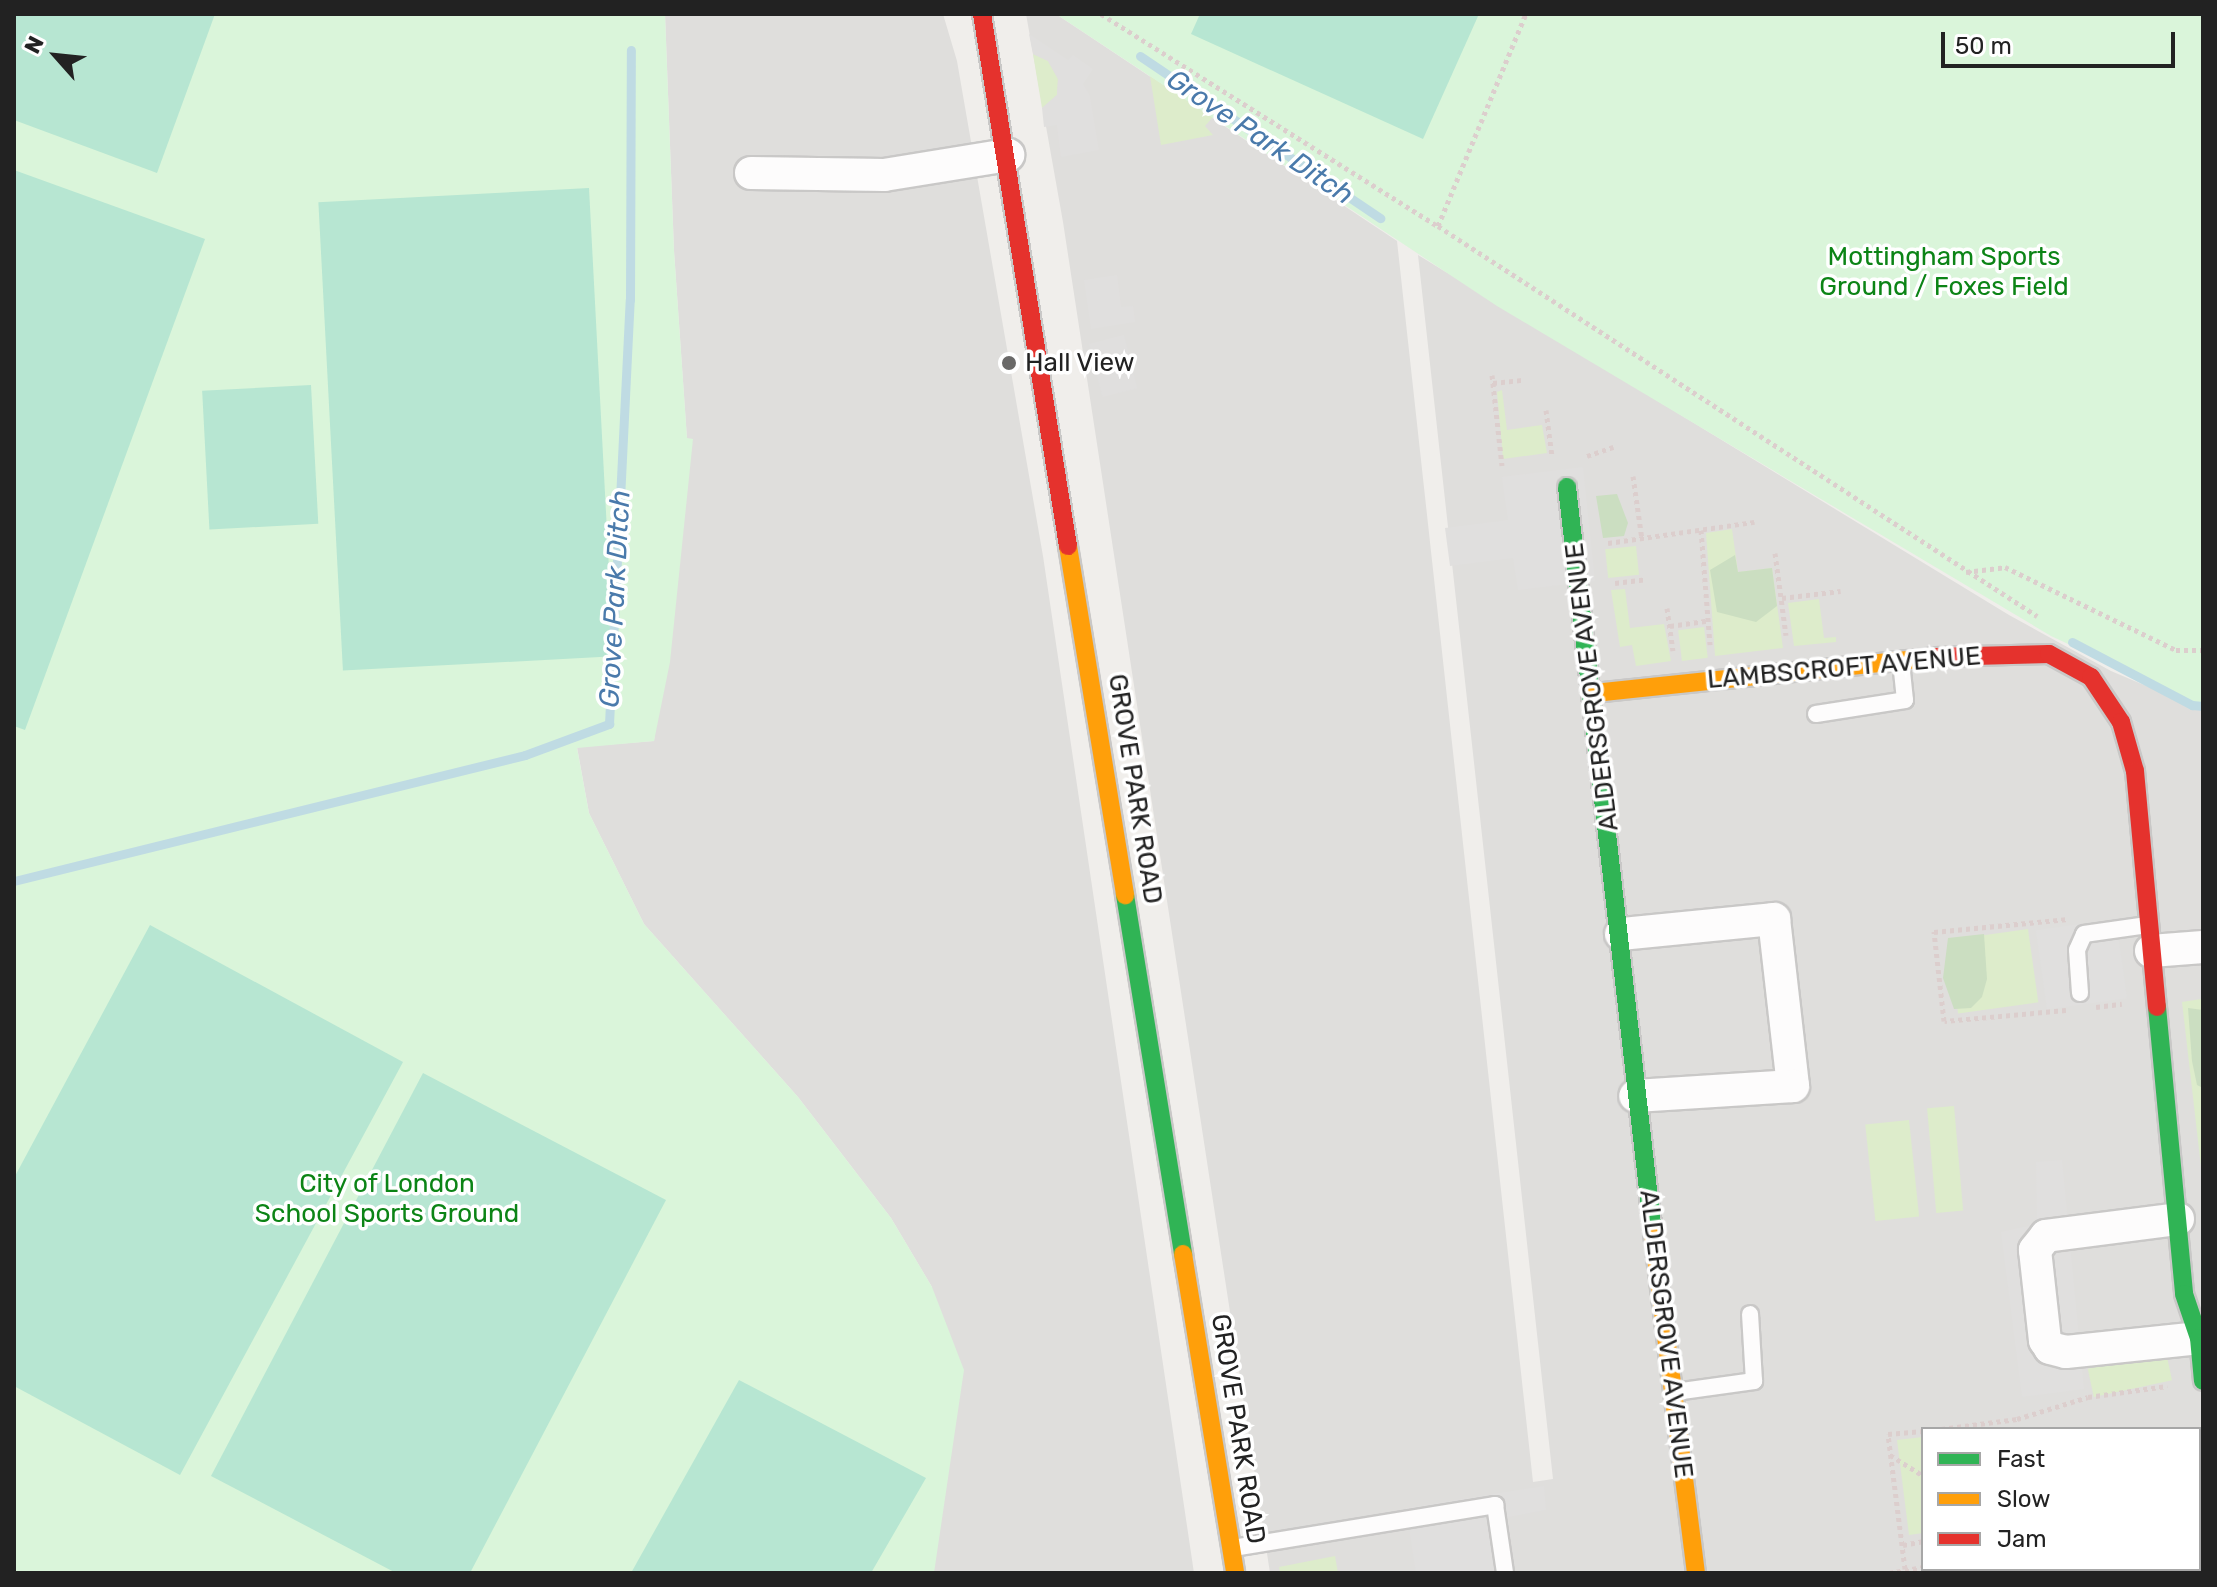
<!DOCTYPE html>
<html>
<head>
<meta charset="utf-8">
<style>
	body { margin:0 }
	#map { position:relative; width:2217px; height:1587px; overflow:hidden; background:#f0eeeb; font-family:Rubik,sans-serif }
	div>[style] { position:absolute }
	.residential>* { inset:0; background:#dfdedc }
	.grass>* { inset:0; background:#ddeccb; transform-origin:0 0 }
	.forest>* { inset:0; background:#cbdec1 }
	.park>* { inset:0; background:#daf5da }
	.pitch>* { inset:0; background:#b7e6d2; transform-origin:0 0 }
	.parking>* { inset:0; background:#e0dfde; transform-origin:0 0 }
	.stream>* { height:9px; margin:-4.5px; padding:0 4.5px; transform-origin:4.5px; border-radius:4.5px; background:#bfdbe3 }
	.path>* { height:5px; margin-top:-2.5px; transform-origin:0; background:repeating-linear-gradient(90deg,#dccecd 0 4px,transparent 0 8px) }
	.roads { filter:drop-shadow(2px 0 #c9c8c7) drop-shadow(-2px 0 #c9c8c7) drop-shadow(0 2px #c9c8c7) drop-shadow(0 -2px #c9c8c7) }
	.lane>* { height:16px; margin:-8px; padding:0 8px; transform-origin:8px; border-radius:8px; background:#fdfcfc }
	.street>* { height:32px; margin:-16px; padding:0 16px; transform-origin:16px; border-radius:16px; background:#fdfcfc }
	.fast>* { height:18px; margin:-9px; padding:0 9px; transform-origin:9px; border-radius:9px; background:#30b455 }
	.slow>* { height:18px; margin:-9px; padding:0 9px; transform-origin:9px; border-radius:9px; background:#ff9f0a }
	.jam>* { height:18px; margin:-9px; padding:0 9px; transform-origin:9px; border-radius:9px; background:#e5322d }
	.dots>* { width:22px; height:22px; translate:-50% -50%; box-sizing:border-box; border:4px solid #fff; border-radius:50% }
	span { translate:-50% -50%; white-space:nowrap; text-align:center; line-height:1.15; -webkit-text-stroke:7px #fff; paint-order:stroke }
	.park-label { font-size:26px; color:#0c8416 }
	.poi-label { font-size:26px; color:#222 }
	.left { translate:0 -50%; text-align:left }
	.street-label { font-size:26px; color:#222 }
	.water-label { font-size:28px; color:#4a7aab; font-style:italic }
	.frame { position:absolute; inset:0; border:16px solid #222; pointer-events:none }
	.legend { position:absolute; left:1921px; top:1427px; width:280px; height:144px; box-sizing:border-box; background:#fff; border:2px solid #a7a7a7; margin:0; padding:10px 14px; list-style:none; font-size:24px; color:#222 }
	.legend li { display:flex; align-items:center; gap:16px; height:40px }
	.legend b { width:40px; border:2px solid #a7a7a7 }
	.north { position:absolute; left:16px; top:16px; width:80px; height:80px; -webkit-text-stroke:6px #fff; paint-order:stroke; rotate:297deg; font-size:22px; font-weight:700; line-height:32px; text-align:center; color:#222 }
	.north::after { content:''; display:block; margin:auto; width:28px; height:36px; background:#222; clip-path:polygon(50% 0,100% 100%,50% 72%,0 100%) }
	.scale { position:absolute; left:1941px; top:32px; width:234px; height:36px; box-sizing:border-box; border:4px solid #222; border-top:0; padding-left:10px; font-size:24px; line-height:28px; white-space:nowrap; color:#222; -webkit-text-stroke:6px #fff; paint-order:stroke }
</style>
</head>
<body>
<div id="map">
	<div class="residential">
		<i style="clip-path:polygon(665px 14px,943px 14px,957px 61px,1043px 556px,1194px 1573px,934px 1573px,932px 1287px,891px 1218px,798px 1097px,644px 924px,589px 813px,577px 747px,654px 741px,692px 439px,687px 439px,674px 251px)"></i>
		<i style="clip-path:polygon(evenodd,1026px 14px,1056px 14px,1397px 241px,1533px 1482px,1553px 1479px,1418px 255px,2009px 615px,2111px 671px,2203px 710px,2203px 1573px,1270px 1573px,1063px 222px,1026px 14px,1923px 1429px,2199px 1429px,2199px 1569px,1923px 1569px,1923px 1429px)"></i>
	</div>
	<div class="grass">
		<i style="clip-path:polygon(1033px 54px,1048px 61px,1058px 79px,1057px 95px,1042px 108px)"></i>
		<i style="clip-path:polygon(1150px 76px,1213px 117px,1205px 126px,1213px 135px,1161px 145px)"></i>
		<i style="clip-path:polygon(1502px 390px,1507px 430px,1542px 425px,1547px 453px,1503px 459px,1497px 392px)"></i>
		<i style="clip-path:polygon(1732px 529px,1738px 572px,1772px 568px,1783px 648px,1715px 656px,1706px 533px)"></i>
		<i style="left:1636px;top:546px;width:29px;height:31px;rotate:84deg"></i>
		<i style="clip-path:polygon(1625px 589px,1630px 628px,1664px 624px,1671px 661px,1636px 666px,1632px 645px,1620px 647px,1611px 590px)"></i>
		<i style="clip-path:polygon(1819px 599px,1824px 638px,1836px 637px,1836px 642px,1794px 646px,1788px 603px)"></i>
		<i style="left:1704px;top:627px;width:31px;height:26px;rotate:83deg"></i>
		<i style="left:2028px;top:929px;width:74px;height:81px;rotate:82deg"></i>
		<i style="clip-path:polygon(2201px 999px,2203px 1005px,2203px 1184px,2182px 1002px)"></i>
		<i style="left:1954px;top:1106px;width:105px;height:27px;rotate:85deg"></i>
		<i style="left:1909px;top:1120px;width:97px;height:44px;rotate:84deg"></i>
		<i style="left:2166px;top:1352px;width:29px;height:80px;rotate:78deg"></i>
		<i style="clip-path:polygon(1923px 1437px,1923px 1533px,1909px 1535px,1897px 1440px)"></i>
		<i style="clip-path:polygon(1335px 1556px,1338px 1573px,1280px 1573px,1279px 1567px)"></i>
	</div>
	<div class="forest">
		<i style="clip-path:polygon(1617px 494px,1628px 523px,1624px 536px,1603px 538px,1596px 496px)"></i>
		<i style="clip-path:polygon(1735px 555px,1738px 572px,1772px 568px,1777px 606px,1756px 622px,1717px 612px,1710px 570px)"></i>
		<i style="clip-path:polygon(1984px 934px,1987px 979px,1982px 997px,1971px 1008px,1954px 1009px,1943px 978px,1948px 938px)"></i>
		<i style="clip-path:polygon(2188px 1008px,2203px 1010px,2203px 1088px,2197px 1085px,2192px 1061px)"></i>
	</div>
	<div class="park">
		<i style="clip-path:polygon(14px 14px,665px 14px,674px 251px,687px 438px,693px 439px,670px 662px,654px 741px,577px 748px,589px 813px,644px 924px,798px 1097px,891px 1218px,932px 1287px,964px 1370px,934px 1573px,14px 1573px)"></i>
		<i style="clip-path:polygon(1056px 14px,2203px 14px,2203px 707px,2051px 636px,1497px 306px)"></i>
	</div>
	<div class="pitch">
		<i style="clip-path:polygon(14px 14px,215px 14px,157px 173px,14px 120px)"></i>
		<i style="clip-path:polygon(1200px 14px,1479px 14px,1423px 139px,1191px 34px)"></i>
		<i style="clip-path:polygon(14px 170px,205px 239px,25px 730px,14px 726px)"></i>
		<i style="left:589px;top:188px;width:469px;height:271px;rotate:87deg"></i>
		<i style="left:311px;top:385px;width:139px;height:109px;rotate:87deg"></i>
		<i style="clip-path:polygon(150px 925px,403px 1062px,180px 1475px,14px 1386px,14px 1178px)"></i>
		<i style="clip-path:polygon(423px 1073px,666px 1200px,470px 1573px,396px 1573px,211px 1476px)"></i>
		<i style="clip-path:polygon(739px 1380px,926px 1478px,871px 1573px,631px 1573px)"></i>
	</div>
	<div class="parking">
		<i style="clip-path:polygon(1029px 34px,1068px 60px,1073px 55px,1093px 69px,1083px 84px,1090px 96px,1099px 150px,1061px 157px,1057px 125px,1044px 127px,1042px 108px,1057px 95px,1058px 79px,1048px 61px,1033px 54px)"></i>
		<i style="clip-path:polygon(1117px 275px,1121px 307px,1133px 306px,1135px 322px,1091px 329px,1084px 280px)"></i>
		<i style="left:1124px;top:335px;width:55px;height:36px;rotate:76deg"></i>
		<i style="clip-path:polygon(1583px 467px,1595px 581px,1518px 590px,1513px 558px,1450px 566px,1445px 528px,1508px 520px,1502px 477px)"></i>
		<i style="left:2116px;top:919px;width:80px;height:81px;rotate:82deg"></i>
		<i style="clip-path:polygon(2062px 1160px,2084px 1389px,2022px 1397px,2001px 1232px,2037px 1224px,2036px 1162px)"></i>
		<i style="clip-path:polygon(1544px 1486px,1546px 1510px,1508px 1517px,1515px 1573px,1416px 1573px,1406px 1508px)"></i>
	</div>
	<div class="stream">
		<i style="left:1140px;top:56px;width:290px;rotate:34deg"></i>
		<i style="left:2072px;top:642px;width:136px;rotate:27.7deg"></i>
		<i style="left:2192px;top:705px;width:11px;rotate:5deg"></i>
		<i style="left:14px;top:881px;width:526px;rotate:-13.85deg"></i>
		<i style="left:525px;top:755px;width:90px;rotate:-20.3deg"></i>
		<i style="left:609px;top:724px;width:425px;rotate:-87.2deg"></i>
		<i style="left:630px;top:300px;width:250px;rotate:-89.8deg"></i>
	</div>
	<div class="path">
		<i style="left:1101px;top:14px;width:398px;rotate:32.2deg"></i>
		<i style="left:1438px;top:226px;width:230px;rotate:-67.5deg"></i>
		<i style="left:1438px;top:226px;width:715px;rotate:33.07deg"></i>
		<i style="left:1492px;top:375px;width:91px;rotate:83.7deg"></i>
		<i style="left:1493px;top:383px;width:30px;rotate:-6deg"></i>
		<i style="left:1546px;top:410px;width:46px;rotate:82.6deg"></i>
		<i style="left:1587px;top:456px;width:28px;rotate:-19deg"></i>
		<i style="left:1633px;top:476px;width:64px;rotate:81.9deg"></i>
		<i style="left:1701px;top:530px;width:115px;rotate:85.5deg"></i>
		<i style="left:1608px;top:543px;width:148px;rotate:-8.2deg"></i>
		<i style="left:1775px;top:553px;width:83px;rotate:82.4deg"></i>
		<i style="left:1966px;top:572px;width:39px;rotate:-7deg"></i>
		<i style="left:2005px;top:567px;width:190px;rotate:25.9deg"></i>
		<i style="left:2176px;top:650px;width:27px"></i>
		<i style="left:1615px;top:583px;width:31px;rotate:-7deg"></i>
		<i style="left:1782px;top:598px;width:59px;rotate:-6.8deg"></i>
		<i style="left:1667px;top:608px;width:43px;rotate:82.1deg"></i>
		<i style="left:1670px;top:626px;width:37px;rotate:-8deg"></i>
		<i style="left:2096px;top:1007px;width:26px;rotate:-7deg"></i>
		<i style="left:2066px;top:1010px;width:122px;rotate:174.8deg"></i>
		<i style="left:1944px;top:1021px;width:90px;rotate:-96.4deg"></i>
		<i style="left:1934px;top:932px;width:135px;rotate:-5.5deg"></i>
		<i style="left:1941px;top:1429px;width:77px;rotate:-7.5deg"></i>
		<i style="left:2017px;top:1419px;width:74px;rotate:-17.2deg"></i>
		<i style="left:2088px;top:1397px;width:80px;rotate:-7.9deg"></i>
		<i style="left:1890px;top:1455px;width:39px;rotate:32deg"></i>
		<i style="left:1903px;top:1545px;width:20px;rotate:-11deg"></i>
		<i style="left:1905px;top:1569px;width:136px;rotate:-97.2deg"></i>
		<i style="left:1888px;top:1434px;width:35px;rotate:-5deg"></i>
		<i style="left:2007px;top:1569px;width:4px;rotate:76deg"></i>
		<i style="left:1889px;top:1573px;width:35px;rotate:-10deg"></i>
	</div>
	<div class="roads">
		<div class="lane">
			<i style="left:1816px;top:714px;width:90px;rotate:-8.9deg"></i>
			<i style="left:1905px;top:700px;width:37px;rotate:-96deg"></i>
			<i style="left:2080px;top:993px;width:43px;rotate:-94deg"></i>
			<i style="left:2077px;top:950px;width:17px;rotate:-66deg"></i>
			<i style="left:2084px;top:934px;width:64px;rotate:-8.1deg"></i>
			<i style="left:1675px;top:1392px;width:80px;rotate:-7.9deg"></i>
			<i style="left:1754px;top:1381px;width:67px;rotate:-93.4deg"></i>
			<i style="left:1233px;top:1548px;width:266px;rotate:-9.3deg"></i>
			<i style="left:1495px;top:1505px;width:69px;rotate:81.6deg"></i>
		</div>
		<div class="street">
			<i style="left:751px;top:173px;width:133px;rotate:0.9deg"></i>
			<i style="left:884px;top:175px;width:126px;rotate:-9.2deg"></i>
			<i style="left:1621px;top:934px;width:154px;rotate:-5.6deg"></i>
			<i style="left:1774px;top:919px;width:168px;rotate:83.5deg"></i>
			<i style="left:1793px;top:1086px;width:158px;rotate:176.4deg"></i>
			<i style="left:2151px;top:951px;width:52px;rotate:-4.4deg"></i>
			<i style="left:2178px;top:1219px;width:133px;rotate:172.7deg"></i>
			<i style="left:2046px;top:1236px;width:18px;rotate:128deg"></i>
			<i style="left:2035px;top:1250px;width:91px;rotate:83.7deg"></i>
			<i style="left:2045px;top:1340px;width:9px;rotate:58deg"></i>
			<i style="left:2050px;top:1348px;width:16px;rotate:14deg"></i>
			<i style="left:2066px;top:1352px;width:134px;rotate:-6deg"></i>
		</div>
		<div class="fast">
			<i style="left:1567px;top:487px;width:751px;rotate:83.42deg"></i>
			<i style="left:1125px;top:895px;width:364px;rotate:80.8deg"></i>
			<i style="left:2157px;top:1007px;width:288px;rotate:84.6deg"></i>
			<i style="left:2184px;top:1294px;width:46px;rotate:71.2deg"></i>
			<i style="left:2199px;top:1338px;width:43px;rotate:84.7deg"></i>
		</div>
		<div class="slow">
			<i style="left:1068px;top:546px;width:354px;rotate:80.7deg"></i>
			<i style="left:1594px;top:693px;width:344px;rotate:-6deg"></i>
			<i style="left:1653px;top:1233px;width:343px;rotate:82.8deg"></i>
			<i style="left:1183px;top:1254px;width:323px;rotate:80.7deg"></i>
		</div>
		<div class="jam">
			<i style="left:982px;top:14px;width:539px;rotate:80.82deg"></i>
			<i style="left:1936px;top:657px;width:113px;rotate:-1.5deg"></i>
			<i style="left:2049px;top:654px;width:48px;rotate:28.7deg"></i>
			<i style="left:2091px;top:677px;width:54px;rotate:56.3deg"></i>
			<i style="left:2121px;top:722px;width:51px;rotate:74.1deg"></i>
			<i style="left:2135px;top:771px;width:237px;rotate:84.7deg"></i>
		</div>
	</div>
	<div class="dots">
		<i style="left:1009px;top:363px;background:#6a6968"></i>
	</div>
	<div class="park-label">
		<span style="left:1944px;top:272px">Mottingham Sports<br>Ground / Foxes Field</span>
		<span style="left:387px;top:1199px">City of London<br>School Sports Ground</span>
	</div>
	<div class="poi-label">
		<span class="left" style="left:1025px;top:363px">Hall View</span>
	</div>
	<div class="street-label">
		<span style="left:1844px;top:668px;rotate:-5deg">LAMBSCROFT AVENUE</span>
		<span style="left:1592px;top:687px;rotate:-97deg">ALDERSGROVE AVENUE</span>
		<span style="left:1135px;top:789px;rotate:81deg">GROVE PARK ROAD</span>
		<span style="left:1666px;top:1334px;rotate:83deg">ALDERSGROVE AVENUE</span>
		<span style="left:1238px;top:1429px;rotate:81deg">GROVE PARK ROAD</span>
	</div>
	<div class="water-label">
		<span style="left:1260px;top:137px;rotate:34deg">Grove Park Ditch</span>
		<span style="left:615px;top:599px;rotate:-87deg">Grove Park Ditch</span>
	</div>
	<div class="frame"></div>
	<ul class="legend">
	<li><b style="height:10px;background:#30b455"></b>Fast</li>
	<li><b style="height:10px;background:#ff9f0a"></b>Slow</li>
	<li><b style="height:10px;background:#e5322d"></b>Jam</li>
	</ul>
	<div class="north">N</div>
	<div class="scale">50 m</div>
</div>
</body>
</html>
